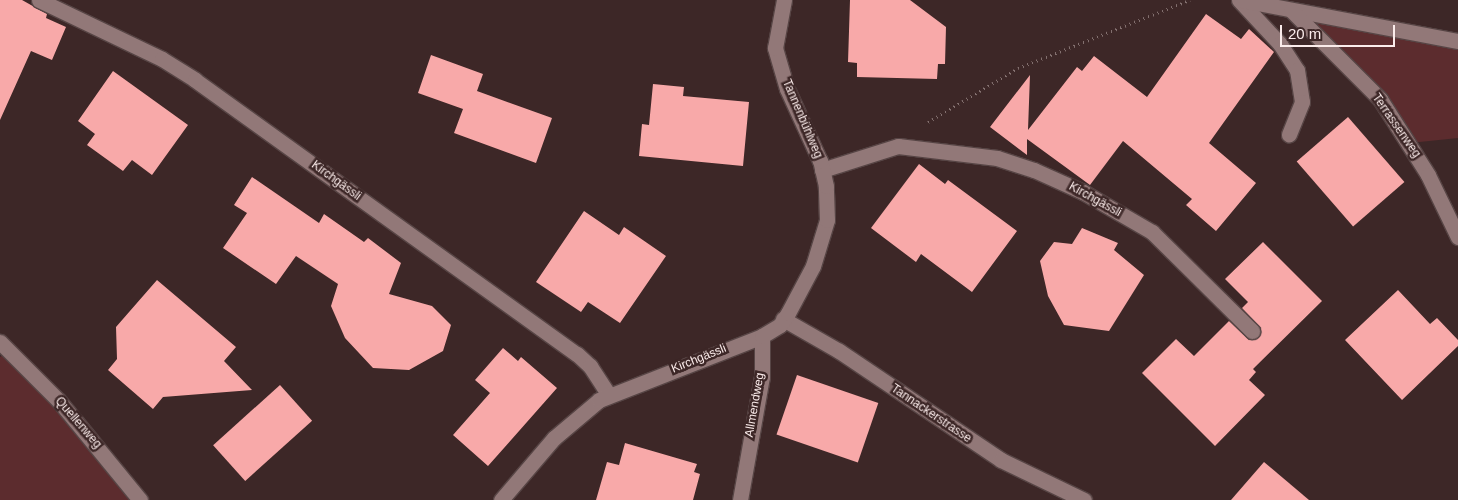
<!DOCTYPE html>
<html>
<head>
<meta charset="utf-8">
<style>
	body { margin:0 }
	#map { position:relative; width:1458px; height:500px; overflow:hidden; background:#3d2727; font-family:Helvetica,sans-serif }
	div>[style] { position:absolute }
	.green>* { inset:0; background:#5c2c2e }
	.building>* { inset:0; background:#f8a9a9; transform-origin:0 0 }
	.path>* { height:3px; margin-top:-1.5px; transform-origin:0; background:repeating-linear-gradient(90deg,#83706f 0 1px,transparent 0 5px) }
	.roads { filter:drop-shadow(1px 0 #574545) drop-shadow(-1px 0 #574545) drop-shadow(0 1px #574545) drop-shadow(0 -1px #574545) }
	.service>* { height:15px; margin:-7.5px; padding:0 7.5px; transform-origin:7.5px; border-radius:7.5px; background:#927878 }
	.minor>* { height:15px; margin:-7.5px; padding:0 7.5px; transform-origin:7.5px; border-radius:7.5px; background:#927878 }
	span { translate:-50% -50%; white-space:nowrap; text-align:center; line-height:1.15; -webkit-text-stroke:5px #3d2727; paint-order:stroke }
	.street-label { font-size:12px; color:#fbeceb }
	.scale { position:absolute; left:1280px; top:25px; width:115px; height:22px; box-sizing:border-box; border:2px solid #fbeceb; border-top:0; padding-left:6px; font-size:15px; line-height:18px; white-space:nowrap; color:#fbeceb; -webkit-text-stroke:4px #3d2727; paint-order:stroke }
</style>
</head>
<body>
<div id="map">
	<div class="green">
		<i style="clip-path:polygon(1291px 10px,1458px 41px,1458px 138px,1410px 143px)"></i>
		<i style="clip-path:polygon(9px 351px,140px 500px,0 500px,0 357px)"></i>
	</div>
	<div class="building">
		<i style="clip-path:polygon(0 0,22px 0,47px 14px,46px 18px,66px 27px,52px 60px,31px 51px,0 120px)"></i>
		<i style="clip-path:polygon(850px 0,910px 0,946px 27px,945px 64px,938px 64px,937px 79px,857px 77px,857px 63px,848px 62px)"></i>
		<i style="clip-path:polygon(1206px 14px,1241px 39px,1249px 29px,1274px 52px,1209px 143px,1256px 183px,1216px 231px,1186px 205px,1192px 199px,1123px 141px,1090px 185px,1027px 139px,1027px 155px,990px 127px,1030px 75px,1028px 130px,1077px 67px,1082px 71px,1094px 56px,1147px 97px)"></i>
		<i style="clip-path:polygon(431px 55px,483px 74px,477px 91px,552px 118px,536px 163px,454px 133px,463px 109px,418px 93px)"></i>
		<i style="clip-path:polygon(113px 71px,188px 125px,152px 175px,132px 160px,123px 171px,87px 145px,95px 134px,78px 121px)"></i>
		<i style="clip-path:polygon(653px 84px,684px 87px,683px 96px,749px 102px,743px 166px,639px 156px,642px 124px,649px 125px)"></i>
		<i style="left:1348px;top:117px;width:86px;height:68px;rotate:49deg"></i>
		<i style="clip-path:polygon(919px 164px,945px 184px,948px 180px,1017px 231px,972px 292px,921px 254px,916px 262px,871px 228px)"></i>
		<i style="clip-path:polygon(252px 177px,319px 223px,324px 214px,364px 242px,368px 238px,401px 263px,389px 294px,432px 306px,451px 325px,443px 351px,409px 370px,373px 368px,345px 338px,331px 306px,338px 284px,296px 256px,276px 284px,223px 248px,247px 213px,234px 205px)"></i>
		<i style="clip-path:polygon(584px 211px,619px 235px,624px 227px,666px 256px,620px 323px,588px 302px,581px 312px,536px 282px)"></i>
		<i style="clip-path:polygon(1082px 228px,1118px 243px,1114px 250px,1144px 275px,1109px 331px,1064px 325px,1048px 296px,1040px 261px,1054px 242px,1072px 244px)"></i>
		<i style="clip-path:polygon(1263px 242px,1322px 301px,1253px 369px,1256px 372px,1249px 380px,1265px 395px,1215px 446px,1142px 373px,1176px 339px,1194px 356px,1229px 321px,1249px 340px,1259px 337px,1261px 328px,1242px 308px,1248px 302px,1225px 279px)"></i>
		<i style="clip-path:polygon(157px 280px,236px 347px,224px 361px,252px 390px,163px 397px,153px 409px,108px 370px,117px 359px,116px 327px)"></i>
		<i style="clip-path:polygon(1398px 290px,1430px 324px,1437px 318px,1458px 340px,1458px 346px,1402px 400px,1345px 340px)"></i>
		<i style="clip-path:polygon(503px 348px,518px 361px,521px 357px,557px 388px,488px 466px,453px 435px,490px 393px,475px 380px)"></i>
		<i style="left:797px;top:375px;width:86px;height:63px;rotate:19deg"></i>
		<i style="left:280px;top:385px;width:48px;height:90px;rotate:48deg"></i>
		<i style="clip-path:polygon(625px 443px,697px 464px,694px 472px,700px 474px,693px 500px,596px 500px,607px 462px,619px 465px)"></i>
		<i style="clip-path:polygon(1264px 462px,1309px 500px,1231px 500px)"></i>
	</div>
	<div class="path">
		<i style="left:928px;top:122px;width:105px;rotate:-31deg"></i>
		<i style="left:1018px;top:68px;width:185px;rotate:-21.6deg"></i>
	</div>
	<div class="roads">
		<div class="service">
			<i style="left:39px;top:0;width:136px;rotate:25.6deg"></i>
			<i style="left:162px;top:59px;width:39px;rotate:32deg"></i>
			<i style="left:195px;top:80px;width:470px;rotate:35.7deg"></i>
			<i style="left:577px;top:354px;width:18px;rotate:43deg"></i>
			<i style="left:590px;top:366px;width:35px;rotate:57deg"></i>
			<i style="left:1239px;top:0;width:60px;rotate:47deg"></i>
			<i style="left:1280px;top:44px;width:31px;rotate:57deg"></i>
			<i style="left:1297px;top:70px;width:32px;rotate:81deg"></i>
			<i style="left:1302px;top:102px;width:35px;rotate:112deg"></i>
			<i style="left:822px;top:170px;width:80px;rotate:-17.5deg"></i>
			<i style="left:898px;top:146px;width:100px;rotate:6.9deg"></i>
			<i style="left:997px;top:158px;width:39px;rotate:18deg"></i>
			<i style="left:1034px;top:170px;width:54px;rotate:24.2deg"></i>
			<i style="left:1083px;top:192px;width:80px;rotate:30.1deg"></i>
			<i style="left:1152px;top:232px;width:141px;rotate:44.7deg"></i>
		</div>
		<div class="minor">
			<i style="left:1241px;top:0;width:221px;rotate:10.7deg"></i>
			<i style="left:1291px;top:10px;width:126px;rotate:45deg"></i>
			<i style="left:1380px;top:99px;width:90px;rotate:57.7deg"></i>
			<i style="left:1428px;top:175px;width:69px;rotate:64.2deg"></i>
			<i style="left:783px;top:319px;width:64px;rotate:29.7deg"></i>
			<i style="left:839px;top:351px;width:195px;rotate:33.9deg"></i>
			<i style="left:1001px;top:460px;width:92px;rotate:25.7deg"></i>
			<i style="left:0;top:342px;width:83px;rotate:45deg"></i>
			<i style="left:59px;top:401px;width:128px;rotate:50.7deg"></i>
			<i style="left:501px;top:500px;width:82px;rotate:-49.5deg"></i>
			<i style="left:554px;top:438px;width:59px;rotate:-40.2deg"></i>
			<i style="left:599px;top:400px;width:175px;rotate:-21.4deg"></i>
			<i style="left:740px;top:500px;width:125px;rotate:-79.9deg"></i>
			<i style="left:762px;top:377px;width:41px;rotate:-90deg"></i>
			<i style="left:762px;top:336px;width:21px;rotate:-31deg"></i>
			<i style="left:780px;top:325px;width:14px;rotate:-56deg"></i>
			<i style="left:788px;top:313px;width:53px;rotate:-62deg"></i>
			<i style="left:813px;top:266px;width:48px;rotate:-73.1deg"></i>
			<i style="left:827px;top:220px;width:34px;rotate:-92deg"></i>
			<i style="left:826px;top:186px;width:26px;rotate:-103deg"></i>
			<i style="left:820px;top:161px;width:79px;rotate:-114.6deg"></i>
			<i style="left:787px;top:89px;width:43px;rotate:-106.3deg"></i>
			<i style="left:775px;top:48px;width:49px;rotate:-79.4deg"></i>
		</div>
	</div>
	<div class="street-label">
		<span style="left:802px;top:119px;rotate:67deg">Tannenbühlweg</span>
		<span style="left:1396px;top:126px;rotate:55deg">Terrassenweg</span>
		<span style="left:336px;top:181px;rotate:36deg">Kirchgässli</span>
		<span style="left:1095px;top:200px;rotate:29deg">Kirchgässli</span>
		<span style="left:699px;top:359px;rotate:-22deg">Kirchgässli</span>
		<span style="left:755px;top:405px;rotate:-80deg">Allmendweg</span>
		<span style="left:931px;top:414px;rotate:34deg">Tannackerstrasse</span>
		<span style="left:78px;top:423px;rotate:49deg">Quellenweg</span>
	</div>
	<div class="scale">20 m</div>
</div>
</body>
</html>
